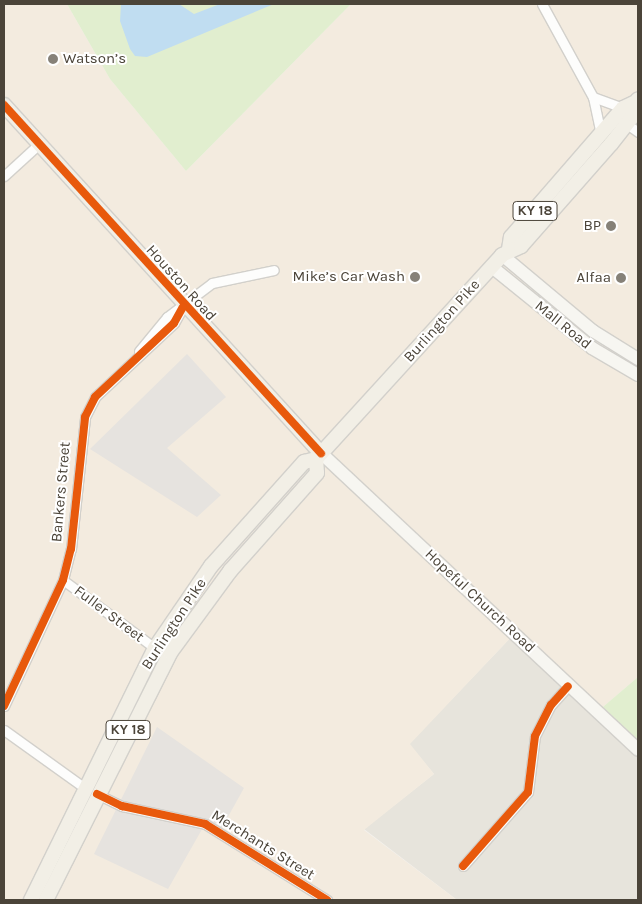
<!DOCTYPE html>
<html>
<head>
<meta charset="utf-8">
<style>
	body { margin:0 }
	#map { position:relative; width:642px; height:904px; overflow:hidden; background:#f4f2ee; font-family:Karla,sans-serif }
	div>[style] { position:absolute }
	.residential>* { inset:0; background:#e7e4dc }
	.commercial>* { inset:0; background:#f3ebdf }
	.green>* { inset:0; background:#e1eecf }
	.parking>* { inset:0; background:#e6e3df }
	.water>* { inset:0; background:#c0ddf1 }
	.roads { filter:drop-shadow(1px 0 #d2d0cb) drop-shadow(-1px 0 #d2d0cb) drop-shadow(0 1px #d2d0cb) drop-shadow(0 -1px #d2d0cb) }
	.street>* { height:9px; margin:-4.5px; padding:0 4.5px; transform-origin:4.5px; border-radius:4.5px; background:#fdfdfc }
	.secondary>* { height:12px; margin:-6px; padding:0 6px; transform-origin:6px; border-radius:6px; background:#f7f6f1 }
	.primary>* { height:14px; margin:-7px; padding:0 7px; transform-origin:7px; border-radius:7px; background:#f2efe6 }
	.cycleway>* { height:8px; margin:-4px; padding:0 4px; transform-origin:4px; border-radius:4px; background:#e8590c }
	.dots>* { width:14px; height:14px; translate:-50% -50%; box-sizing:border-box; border:2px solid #fff; border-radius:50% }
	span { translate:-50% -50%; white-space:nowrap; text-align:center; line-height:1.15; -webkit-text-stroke:4px #fff; paint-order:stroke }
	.shield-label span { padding:1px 4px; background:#fff; border:1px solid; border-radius:4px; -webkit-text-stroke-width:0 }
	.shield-label { font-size:14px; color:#4b4439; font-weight:700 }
	.poi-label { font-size:15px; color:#4b4439 }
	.left { translate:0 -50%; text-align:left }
	.right { translate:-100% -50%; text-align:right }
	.street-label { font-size:15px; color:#4b4439 }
	.frame { position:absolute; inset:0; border:5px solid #4b4439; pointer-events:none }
</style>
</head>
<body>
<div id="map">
	<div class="residential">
		<i style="clip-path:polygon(515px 633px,638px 750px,638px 900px,457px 900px,364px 829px,434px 774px,409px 744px)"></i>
	</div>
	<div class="commercial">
		<i style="clip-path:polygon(4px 4px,67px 4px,110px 79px,186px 171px,351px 4px,638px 4px,638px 359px,613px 346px,607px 358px,638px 375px,638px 677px,597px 712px,515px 633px,410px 744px,434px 774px,364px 830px,457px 900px,4px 900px)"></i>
	</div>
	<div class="green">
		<i style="clip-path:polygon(67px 4px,351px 4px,186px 171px,110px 79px)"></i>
		<i style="clip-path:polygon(638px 677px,638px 750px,597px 712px)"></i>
	</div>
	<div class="parking">
		<i style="clip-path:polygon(187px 354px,226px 397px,167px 448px,221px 495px,197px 517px,90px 449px)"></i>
		<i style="clip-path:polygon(157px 727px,244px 788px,219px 833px,205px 824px,168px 889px,94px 854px)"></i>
	</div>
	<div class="water">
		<i style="clip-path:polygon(121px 4px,179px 4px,194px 14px,220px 4px,274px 4px,147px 57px,135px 56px,130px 49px,120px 21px)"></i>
	</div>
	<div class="roads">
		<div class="street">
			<i style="left:542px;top:4px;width:106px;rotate:61.3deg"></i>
			<i style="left:593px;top:97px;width:38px;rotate:78deg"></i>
			<i style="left:593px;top:97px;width:32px;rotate:20deg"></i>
			<i style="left:627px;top:124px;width:14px;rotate:36deg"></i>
			<i style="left:4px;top:176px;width:46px;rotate:-42.4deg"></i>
			<i style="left:139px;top:351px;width:44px;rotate:-50.5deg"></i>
			<i style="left:167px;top:317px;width:56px;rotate:-37.1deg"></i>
			<i style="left:212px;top:283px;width:63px;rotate:-11.8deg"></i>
			<i style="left:63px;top:580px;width:114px;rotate:36.5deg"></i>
			<i style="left:4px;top:706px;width:139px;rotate:-64.9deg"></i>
			<i style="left:63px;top:580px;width:32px;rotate:-76deg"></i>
			<i style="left:71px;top:549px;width:133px;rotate:-83.9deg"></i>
			<i style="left:85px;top:417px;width:22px;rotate:-63deg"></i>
			<i style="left:95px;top:397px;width:108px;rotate:-43.1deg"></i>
			<i style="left:174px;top:323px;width:18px;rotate:-61deg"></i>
			<i style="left:4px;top:730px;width:101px;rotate:35.7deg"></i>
			<i style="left:97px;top:794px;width:28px;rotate:26deg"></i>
			<i style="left:122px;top:806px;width:85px;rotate:12.2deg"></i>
			<i style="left:205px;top:824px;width:144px;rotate:31.9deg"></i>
			<i style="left:463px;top:866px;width:98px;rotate:-48.7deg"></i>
			<i style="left:528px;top:792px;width:56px;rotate:-82.9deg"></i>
			<i style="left:535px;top:736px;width:35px;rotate:-63deg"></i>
			<i style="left:551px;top:705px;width:25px;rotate:-48deg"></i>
		</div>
		<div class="secondary">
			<i style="left:502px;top:255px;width:119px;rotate:39.9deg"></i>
			<i style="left:593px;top:331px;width:53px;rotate:31.9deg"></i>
			<i style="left:492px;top:267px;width:129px;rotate:39deg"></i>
			<i style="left:592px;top:348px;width:53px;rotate:30.4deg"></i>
			<i style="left:321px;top:453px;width:434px;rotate:43.1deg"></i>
		</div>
		<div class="primary">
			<i style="left:4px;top:105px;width:471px;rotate:47.7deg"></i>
			<i style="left:509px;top:249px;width:12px;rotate:-81deg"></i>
			<i style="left:511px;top:237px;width:171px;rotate:-49deg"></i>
			<i style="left:623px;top:108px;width:14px;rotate:-25deg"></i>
			<i style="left:31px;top:900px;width:281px;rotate:-63.8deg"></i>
			<i style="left:155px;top:648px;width:99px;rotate:-55.7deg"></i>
			<i style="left:211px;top:566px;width:140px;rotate:-48.2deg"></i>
			<i style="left:304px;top:462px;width:12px;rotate:-14deg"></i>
			<i style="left:316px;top:459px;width:276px;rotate:-47.6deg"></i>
			<i style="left:502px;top:255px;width:21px;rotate:-25deg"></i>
			<i style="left:521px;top:246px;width:136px;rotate:-48.6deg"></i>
			<i style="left:611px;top:144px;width:37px;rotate:-52deg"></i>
			<i style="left:634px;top:115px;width:16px;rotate:-76deg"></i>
			<i style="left:46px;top:900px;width:276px;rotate:-63.3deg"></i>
			<i style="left:170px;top:653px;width:102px;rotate:-53.8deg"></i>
			<i style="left:230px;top:571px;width:131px;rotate:-48.4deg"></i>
			<i style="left:317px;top:473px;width:14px;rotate:-94deg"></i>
		</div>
	</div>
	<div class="cycleway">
		<i style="left:4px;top:105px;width:471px;rotate:47.7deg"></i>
		<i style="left:4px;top:706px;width:139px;rotate:-64.9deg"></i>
		<i style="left:63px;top:580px;width:32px;rotate:-76deg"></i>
		<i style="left:71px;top:549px;width:133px;rotate:-83.9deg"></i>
		<i style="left:85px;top:417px;width:22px;rotate:-63deg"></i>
		<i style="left:95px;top:397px;width:108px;rotate:-43.1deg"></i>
		<i style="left:174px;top:323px;width:18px;rotate:-61deg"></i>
		<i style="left:97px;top:794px;width:28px;rotate:26deg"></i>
		<i style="left:122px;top:806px;width:85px;rotate:12.2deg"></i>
		<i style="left:205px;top:824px;width:144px;rotate:31.9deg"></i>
		<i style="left:463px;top:866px;width:98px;rotate:-48.7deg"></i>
		<i style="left:528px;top:792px;width:56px;rotate:-82.9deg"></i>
		<i style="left:535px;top:736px;width:35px;rotate:-63deg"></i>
		<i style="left:551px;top:705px;width:25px;rotate:-48deg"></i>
	</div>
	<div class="dots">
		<i style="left:53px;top:59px;background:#868178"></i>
		<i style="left:611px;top:226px;background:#868178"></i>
		<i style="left:415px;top:277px;background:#868178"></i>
		<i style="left:621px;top:278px;background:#868178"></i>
	</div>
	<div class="shield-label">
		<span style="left:535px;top:211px">KY 18</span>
		<span style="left:128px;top:730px">KY 18</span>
	</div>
	<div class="poi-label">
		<span class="left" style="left:63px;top:59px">Watson’s</span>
		<span class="right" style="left:601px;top:226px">BP</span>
		<span class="right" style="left:405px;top:277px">Mike’s Car Wash</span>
		<span class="right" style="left:611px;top:278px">Alfaa</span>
	</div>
	<div class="street-label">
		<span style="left:181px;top:283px;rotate:48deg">Houston Road</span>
		<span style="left:442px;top:321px;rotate:-48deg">Burlington Pike</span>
		<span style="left:563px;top:325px;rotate:39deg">Mall Road</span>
		<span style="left:61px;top:492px;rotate:-85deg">Bankers Street</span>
		<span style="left:480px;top:601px;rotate:43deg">Hopeful Church Road</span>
		<span style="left:109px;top:614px;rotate:37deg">Fuller Street</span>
		<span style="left:174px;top:624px;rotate:-57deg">Burlington Pike</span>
		<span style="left:263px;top:845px;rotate:32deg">Merchants Street</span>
	</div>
	<div class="frame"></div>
</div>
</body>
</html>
